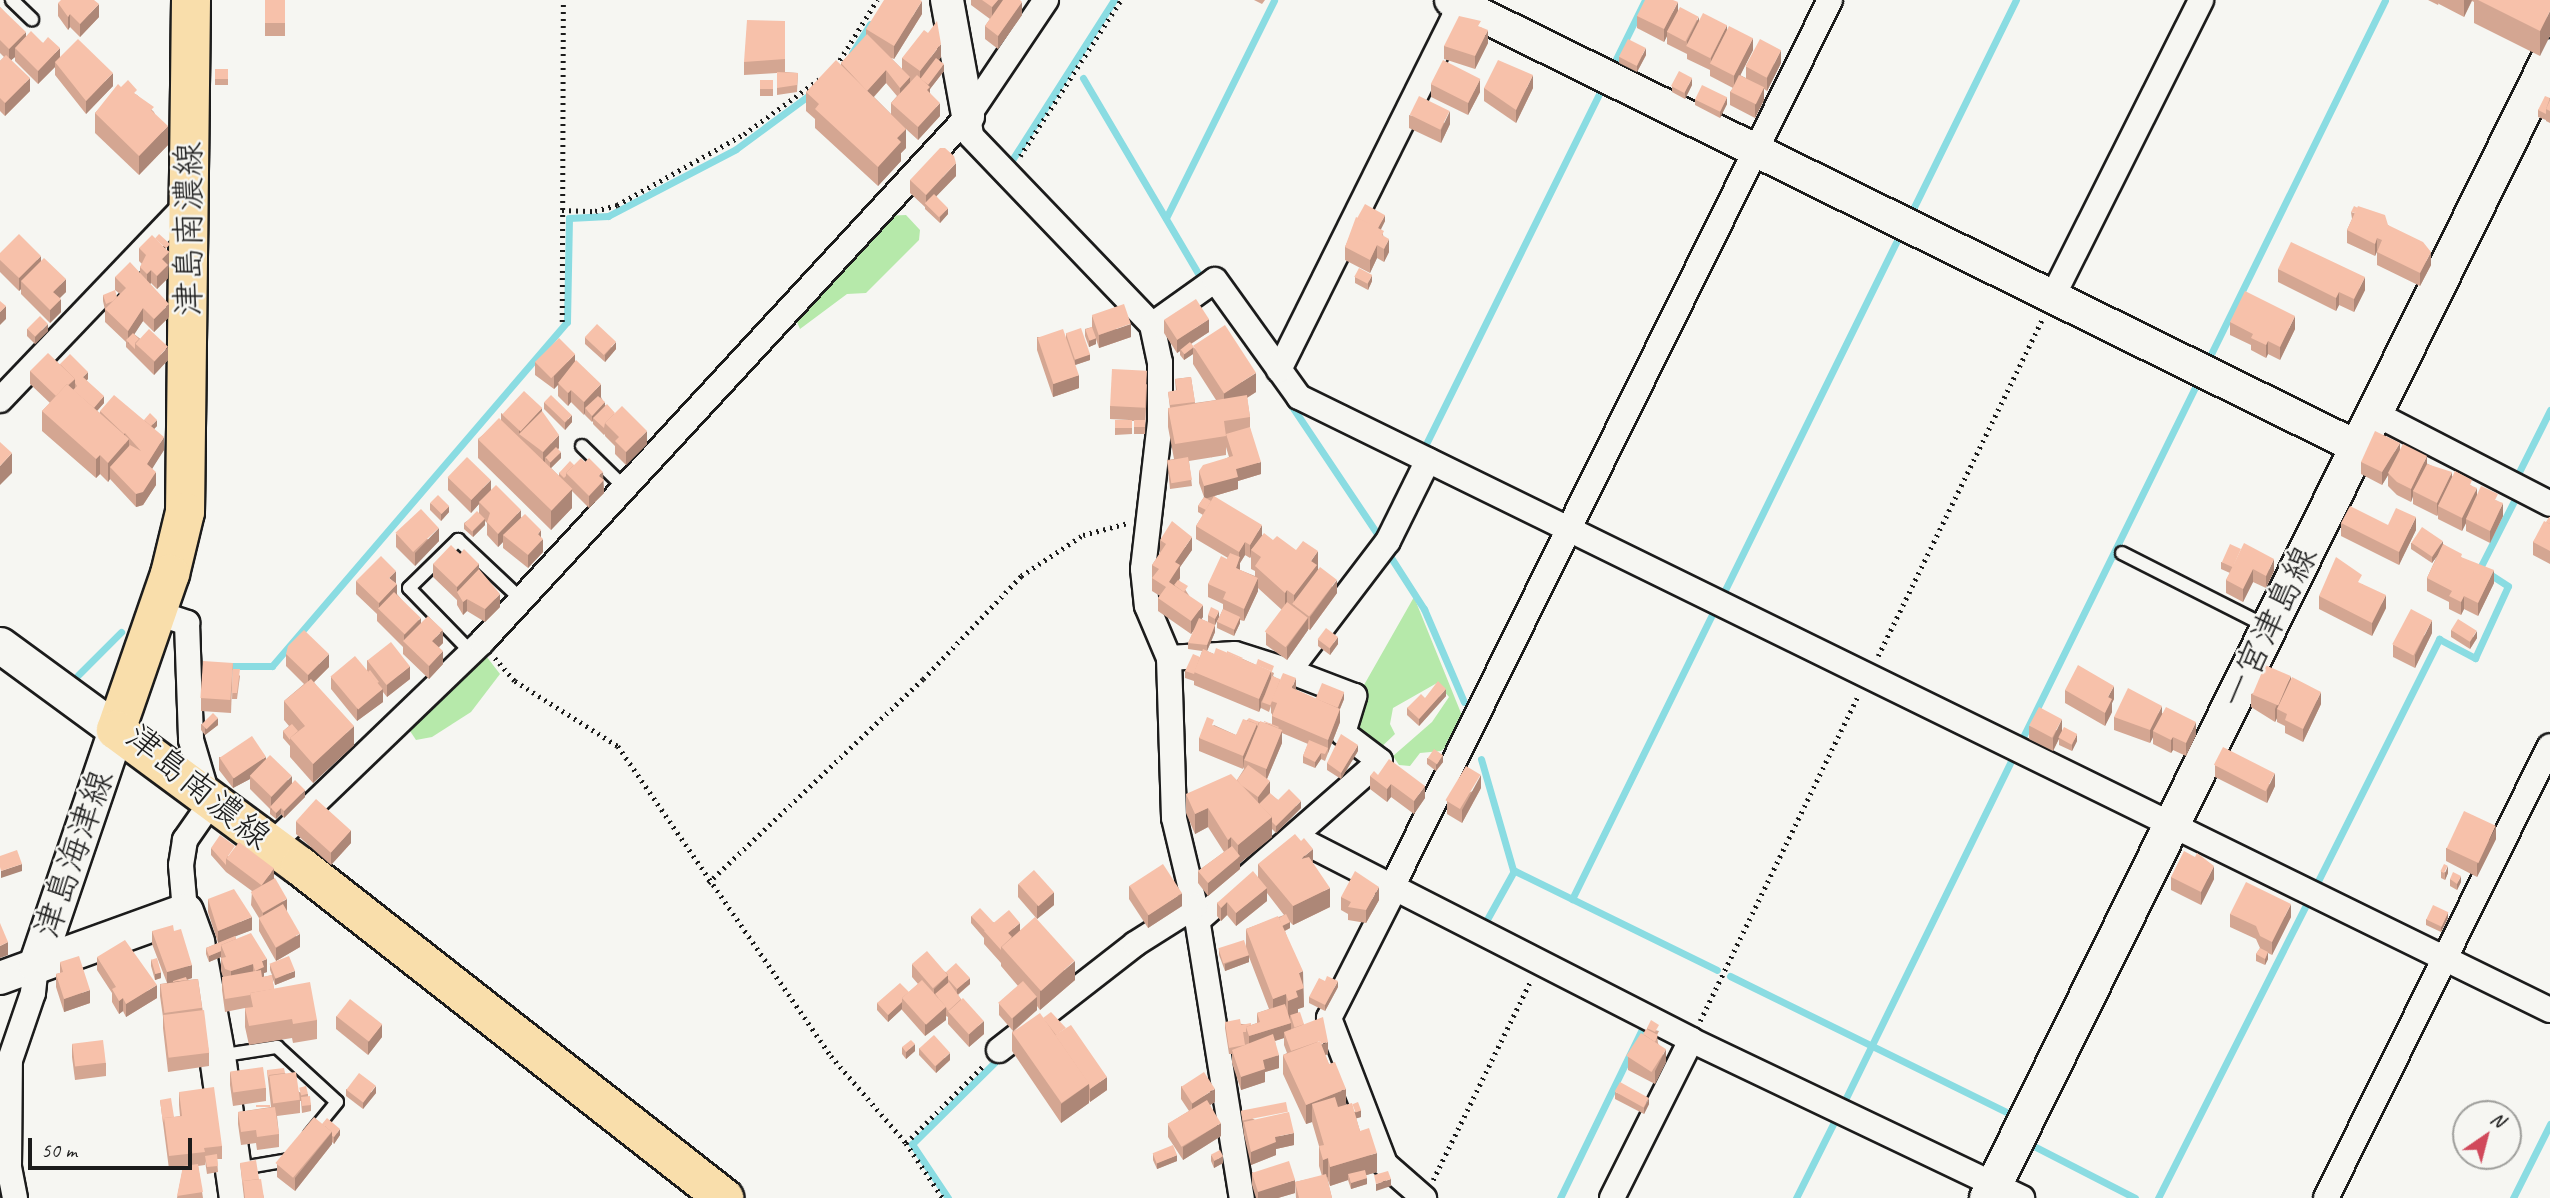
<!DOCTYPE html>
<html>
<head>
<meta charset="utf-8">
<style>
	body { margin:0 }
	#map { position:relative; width:2550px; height:1198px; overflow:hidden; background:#f6f6f2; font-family:Caveat,"Klee One",sans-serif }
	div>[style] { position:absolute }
	.green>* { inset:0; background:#b6e9aa }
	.stream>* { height:7px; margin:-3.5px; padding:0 3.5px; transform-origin:3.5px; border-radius:3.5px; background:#8adce2 }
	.path>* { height:4.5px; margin-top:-2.25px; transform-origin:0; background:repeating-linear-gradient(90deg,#1c1c1c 0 2px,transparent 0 7px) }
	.roads { filter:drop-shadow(2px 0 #1c1c1c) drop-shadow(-2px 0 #1c1c1c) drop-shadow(0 2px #1c1c1c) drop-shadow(0 -2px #1c1c1c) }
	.service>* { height:12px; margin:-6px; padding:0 6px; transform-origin:6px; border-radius:6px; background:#f6f6f2 }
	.minor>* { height:24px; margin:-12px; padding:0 12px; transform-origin:12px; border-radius:12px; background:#f6f6f2 }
	.tertiary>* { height:32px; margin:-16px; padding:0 16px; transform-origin:16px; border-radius:16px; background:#f6f6f2 }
	.secondary>* { height:35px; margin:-17.5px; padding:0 17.5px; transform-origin:17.5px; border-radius:17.5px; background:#f6f6f2 }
	.primary>* { height:38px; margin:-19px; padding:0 19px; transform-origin:19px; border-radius:19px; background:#f9deab }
	.wall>* { inset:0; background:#d4a692; transform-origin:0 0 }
	.shaded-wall>* { inset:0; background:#ad8777 }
	.building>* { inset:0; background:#f7c1aa; transform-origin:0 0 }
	span { translate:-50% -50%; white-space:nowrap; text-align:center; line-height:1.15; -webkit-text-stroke:5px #f6f6f2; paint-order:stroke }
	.street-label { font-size:35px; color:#1c1c1c }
	.north { position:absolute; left:2452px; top:1100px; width:70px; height:70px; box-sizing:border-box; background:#f6f6f2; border:2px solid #9f9f9c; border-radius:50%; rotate:35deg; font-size:19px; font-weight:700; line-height:28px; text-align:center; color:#1c1c1c }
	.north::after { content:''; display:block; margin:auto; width:24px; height:32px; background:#d1495b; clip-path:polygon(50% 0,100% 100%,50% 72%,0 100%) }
	.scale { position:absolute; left:28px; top:1138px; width:164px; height:32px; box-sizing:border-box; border:4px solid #1c1c1c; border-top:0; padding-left:9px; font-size:21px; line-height:24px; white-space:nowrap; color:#1c1c1c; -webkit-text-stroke:5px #f6f6f2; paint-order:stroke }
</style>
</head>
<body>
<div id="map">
	<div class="green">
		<i style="clip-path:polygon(906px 215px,920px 230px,919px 240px,866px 293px,847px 294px,800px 329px,793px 313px,883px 216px)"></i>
		<i style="clip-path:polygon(1414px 597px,1463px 718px,1449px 744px,1441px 751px,1420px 753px,1410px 766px,1399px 765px,1393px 756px,1432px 722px,1449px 697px,1437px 683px,1393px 708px,1390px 724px,1395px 734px,1376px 752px,1348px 729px,1360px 692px)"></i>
		<i style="clip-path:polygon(483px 652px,500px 674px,471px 712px,432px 737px,416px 740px,406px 725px)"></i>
	</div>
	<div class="stream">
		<i style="left:852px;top:53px;width:34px;rotate:-58deg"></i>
		<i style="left:1615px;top:61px;width:68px;rotate:-63.8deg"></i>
		<i style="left:1083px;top:78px;width:232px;rotate:59.5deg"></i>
		<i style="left:1012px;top:160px;width:190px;rotate:-57.5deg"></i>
		<i style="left:1914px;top:207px;width:231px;rotate:-63.8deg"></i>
		<i style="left:1166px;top:218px;width:243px;rotate:-63.6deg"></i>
		<i style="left:2211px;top:354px;width:394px;rotate:-63.8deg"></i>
		<i style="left:1291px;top:405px;width:160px;rotate:56.2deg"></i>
		<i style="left:1380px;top:538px;width:3px;rotate:-72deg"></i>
		<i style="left:1424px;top:448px;width:393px;rotate:-63.7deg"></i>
		<i style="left:2517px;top:476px;width:74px;rotate:-63.4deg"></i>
		<i style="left:1388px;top:553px;width:67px;rotate:57.3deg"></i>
		<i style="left:1424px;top:609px;width:101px;rotate:66.7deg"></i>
		<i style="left:1723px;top:594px;width:392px;rotate:-63.8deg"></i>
		<i style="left:225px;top:666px;width:47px"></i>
		<i style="left:272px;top:666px;width:453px;rotate:-49.4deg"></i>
		<i style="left:567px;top:322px;width:104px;rotate:-88.9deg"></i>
		<i style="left:569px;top:218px;width:39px;rotate:-3deg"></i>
		<i style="left:608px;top:216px;width:144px;rotate:-27.6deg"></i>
		<i style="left:736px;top:149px;width:94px;rotate:-36.4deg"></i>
		<i style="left:78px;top:675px;width:61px;rotate:-45deg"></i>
		<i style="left:2022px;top:739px;width:390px;rotate:-63.8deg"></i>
		<i style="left:1481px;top:759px;width:116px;rotate:73.9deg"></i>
		<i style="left:1513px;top:870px;width:227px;rotate:26.1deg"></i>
		<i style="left:2314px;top:889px;width:280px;rotate:-63.4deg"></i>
		<i style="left:2439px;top:639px;width:41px;rotate:27.8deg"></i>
		<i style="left:2475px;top:658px;width:79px;rotate:-65.4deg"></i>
		<i style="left:2508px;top:586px;width:33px;rotate:-147deg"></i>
		<i style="left:2480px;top:568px;width:82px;rotate:-63.1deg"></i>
		<i style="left:1572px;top:899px;width:323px;rotate:-63.8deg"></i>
		<i style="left:1480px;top:920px;width:6px;rotate:31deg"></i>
		<i style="left:1485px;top:923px;width:60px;rotate:-60.9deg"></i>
		<i style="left:1730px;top:976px;width:310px;rotate:26.2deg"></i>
		<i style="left:1843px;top:1104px;width:386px;rotate:-63.9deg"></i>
		<i style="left:2030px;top:1144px;width:118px;rotate:27.2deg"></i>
		<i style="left:948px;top:1198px;width:65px;rotate:-123.7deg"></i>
		<i style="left:912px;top:1144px;width:127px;rotate:-44.7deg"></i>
		<i style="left:1560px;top:1198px;width:195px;rotate:-64.1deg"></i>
		<i style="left:1796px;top:1198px;width:89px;rotate:-63.4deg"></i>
		<i style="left:2158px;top:1198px;width:330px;rotate:-63.2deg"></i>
		<i style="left:2513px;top:1198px;width:83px;rotate:-63.4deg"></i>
	</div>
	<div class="path">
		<i style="left:836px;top:66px;width:78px;rotate:-58.2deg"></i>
		<i style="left:1020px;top:156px;width:186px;rotate:-57.1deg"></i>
		<i style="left:562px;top:210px;width:33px;rotate:2deg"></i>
		<i style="left:595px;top:211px;width:23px;rotate:-15deg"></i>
		<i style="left:617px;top:205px;width:145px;rotate:-29.2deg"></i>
		<i style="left:744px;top:134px;width:95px;rotate:-36deg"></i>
		<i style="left:562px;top:322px;width:322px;rotate:-89.8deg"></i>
		<i style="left:1878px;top:656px;width:376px;rotate:-64deg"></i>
		<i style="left:495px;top:658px;width:30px;rotate:49deg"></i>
		<i style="left:515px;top:681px;width:122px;rotate:32.3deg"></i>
		<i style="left:618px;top:746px;width:376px;rotate:55.5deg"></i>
		<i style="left:831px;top:1056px;width:115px;rotate:49.2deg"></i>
		<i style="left:906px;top:1143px;width:66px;rotate:56.1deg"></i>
		<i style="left:708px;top:883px;width:296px;rotate:-43.5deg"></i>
		<i style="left:923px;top:679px;width:142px;rotate:-46.4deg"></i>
		<i style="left:1021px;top:576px;width:74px;rotate:-33.5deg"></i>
		<i style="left:1083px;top:535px;width:47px;rotate:-14.9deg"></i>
		<i style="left:1700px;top:1021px;width:362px;rotate:-64.1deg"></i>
		<i style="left:906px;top:1143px;width:112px;rotate:-45deg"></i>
		<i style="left:1433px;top:1180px;width:223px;rotate:-63.9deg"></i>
	</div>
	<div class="roads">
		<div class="service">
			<i style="left:12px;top:0;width:28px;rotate:44deg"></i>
			<i style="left:582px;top:446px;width:59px;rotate:44.3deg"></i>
			<i style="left:2122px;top:553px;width:161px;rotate:26.9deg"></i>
			<i style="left:471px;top:652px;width:89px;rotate:-134.1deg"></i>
			<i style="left:409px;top:588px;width:69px;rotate:-44.4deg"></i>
			<i style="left:458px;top:540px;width:86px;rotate:43.1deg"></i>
			<i style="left:218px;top:1056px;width:60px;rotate:-8.7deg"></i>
			<i style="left:277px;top:1047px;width:81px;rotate:42.5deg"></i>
			<i style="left:337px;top:1102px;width:43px;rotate:129.3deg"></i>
			<i style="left:242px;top:1168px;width:48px;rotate:-9.7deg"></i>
		</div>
		<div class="minor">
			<i style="left:968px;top:116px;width:20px;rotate:81deg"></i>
			<i style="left:971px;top:136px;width:262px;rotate:46.2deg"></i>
			<i style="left:1152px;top:325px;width:38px;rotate:78deg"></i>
			<i style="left:1160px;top:362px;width:60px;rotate:90deg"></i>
			<i style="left:1160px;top:422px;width:148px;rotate:96.6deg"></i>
			<i style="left:1143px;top:569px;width:37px;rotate:84deg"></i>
			<i style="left:1147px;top:606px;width:56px;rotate:67.1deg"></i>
			<i style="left:1169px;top:658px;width:160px;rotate:88.2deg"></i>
			<i style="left:1174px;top:818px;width:90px;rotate:76.6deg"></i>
			<i style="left:1195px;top:906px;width:296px;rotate:80.9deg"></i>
			<i style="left:2052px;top:298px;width:333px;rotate:-63.4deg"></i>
			<i style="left:1152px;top:325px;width:77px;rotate:-35.5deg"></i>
			<i style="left:1215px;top:280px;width:144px;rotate:54.3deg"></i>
			<i style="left:1299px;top:397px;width:1393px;rotate:26.11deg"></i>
			<i style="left:1279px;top:370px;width:413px;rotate:-63.6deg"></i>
			<i style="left:0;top:400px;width:275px;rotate:-46.3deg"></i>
			<i style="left:2374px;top:413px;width:198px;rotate:27.3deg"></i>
			<i style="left:157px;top:613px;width:32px;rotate:18deg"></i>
			<i style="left:187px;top:623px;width:117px;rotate:88deg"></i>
			<i style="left:191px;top:740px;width:67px;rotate:73.5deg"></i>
			<i style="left:210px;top:804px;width:44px;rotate:124.8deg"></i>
			<i style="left:185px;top:840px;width:25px;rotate:99deg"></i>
			<i style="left:181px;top:865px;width:46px;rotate:85deg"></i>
			<i style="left:1169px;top:658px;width:66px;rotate:-3.5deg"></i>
			<i style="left:1235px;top:654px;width:57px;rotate:17.5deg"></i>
			<i style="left:1297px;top:838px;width:443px;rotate:27.1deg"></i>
			<i style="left:1691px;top:1040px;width:367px;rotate:25.5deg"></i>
			<i style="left:270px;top:846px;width:294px;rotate:-43.9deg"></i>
			<i style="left:482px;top:642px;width:716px;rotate:-47.26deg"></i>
			<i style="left:968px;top:116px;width:140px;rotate:-56.1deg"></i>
			<i style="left:1392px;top:887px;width:989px;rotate:-63.72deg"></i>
			<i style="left:1395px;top:888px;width:146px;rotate:116.9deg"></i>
			<i style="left:1329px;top:1018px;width:156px;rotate:69deg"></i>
			<i style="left:1385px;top:1164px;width:52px;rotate:41.1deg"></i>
			<i style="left:1197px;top:921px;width:243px;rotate:-41.2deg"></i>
			<i style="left:1380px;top:761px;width:46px;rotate:-142.9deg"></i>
			<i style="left:1343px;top:733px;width:39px;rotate:-73deg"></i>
			<i style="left:1354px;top:696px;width:70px;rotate:-159deg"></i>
			<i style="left:1289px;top:671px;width:163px;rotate:-52.7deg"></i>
			<i style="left:1388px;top:541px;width:90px;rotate:-63.7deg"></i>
			<i style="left:999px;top:1050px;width:172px;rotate:-37.9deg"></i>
			<i style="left:1135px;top:944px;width:71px;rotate:-32.3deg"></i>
			<i style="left:15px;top:1198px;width:32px;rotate:-101deg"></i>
			<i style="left:9px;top:1167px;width:107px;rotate:-89.5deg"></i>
			<i style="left:10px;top:1060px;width:71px;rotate:-71.1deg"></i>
			<i style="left:33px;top:993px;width:28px;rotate:-84deg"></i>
			<i style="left:1612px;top:1198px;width:177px;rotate:-63.4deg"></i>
			<i style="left:2326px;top:1198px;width:504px;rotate:-63.64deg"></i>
		</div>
		<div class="tertiary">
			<i style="left:947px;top:0;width:118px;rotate:79.7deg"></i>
			<i style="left:1451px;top:0;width:1010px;rotate:26.26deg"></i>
			<i style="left:0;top:978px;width:38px;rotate:-20deg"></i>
		</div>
		<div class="secondary">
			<i style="left:0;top:645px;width:144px;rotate:36.2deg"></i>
			<i style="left:116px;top:730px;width:248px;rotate:108.8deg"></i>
			<i style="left:36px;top:965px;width:158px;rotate:-19.9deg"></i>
			<i style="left:185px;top:911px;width:33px;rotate:70deg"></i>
			<i style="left:196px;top:942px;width:116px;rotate:79.6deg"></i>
			<i style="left:217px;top:1056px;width:143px;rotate:82deg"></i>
			<i style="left:1987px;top:1198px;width:1273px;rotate:-63.76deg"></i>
		</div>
		<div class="primary">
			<i style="left:191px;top:0;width:512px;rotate:90.67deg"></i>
			<i style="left:185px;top:512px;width:64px;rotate:103.6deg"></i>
			<i style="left:170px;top:574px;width:165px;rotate:109.1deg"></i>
			<i style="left:116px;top:730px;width:229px;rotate:36.5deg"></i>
			<i style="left:300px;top:866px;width:539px;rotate:38.06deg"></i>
		</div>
	</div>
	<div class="wall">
		<i style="left:265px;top:0;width:20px;height:36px"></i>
		<i style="clip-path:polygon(971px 0,1020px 0,1022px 15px,998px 49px,985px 39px,985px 26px,990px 19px,971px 5px)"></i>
		<i style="clip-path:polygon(1254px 0,1265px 0,1262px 4px)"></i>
		<i style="clip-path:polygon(2428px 0,2550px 0,2540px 56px,2474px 23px,2474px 2px,2472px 1px,2464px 17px,2439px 4px,2439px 3px,2438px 5px)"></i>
		<i style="clip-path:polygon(58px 3px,99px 17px,80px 37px,70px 27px,68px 30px,58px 16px)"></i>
		<i style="clip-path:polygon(0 7px,26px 36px,43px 43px,60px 57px,113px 86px,86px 114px,55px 75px,55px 67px,38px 84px,15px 61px,15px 57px,11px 60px,30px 91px,5px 116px,0 111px,0 61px,4px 57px,0 53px)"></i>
		<i style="clip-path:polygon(1678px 12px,1699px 21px,1727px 30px,1753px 50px,1740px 75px,1746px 78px,1746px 67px,1781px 63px,1767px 91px,1764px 89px,1764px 100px,1755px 118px,1730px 105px,1730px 92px,1733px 88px,1710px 76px,1710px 70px,1687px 59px,1687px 54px,1667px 44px,1667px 36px,1664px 42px,1637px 28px,1637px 16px)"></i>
		<i style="clip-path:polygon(evenodd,922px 14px,894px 59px,891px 58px,902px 69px,902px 58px,941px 57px,939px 60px,944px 71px,930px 89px,930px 93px,940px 116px,918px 140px,906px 129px,906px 148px,901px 153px,901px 161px,878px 186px,815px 128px,815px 119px,806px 111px,806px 92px,841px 65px,841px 63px,866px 36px,866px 29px,922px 14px,886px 83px,897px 96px,891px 103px,891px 114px,874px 97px,886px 83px)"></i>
		<i style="clip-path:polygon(785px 21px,785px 72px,798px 73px,797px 92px,777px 95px,777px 73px,744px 75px,744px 62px)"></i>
		<i style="clip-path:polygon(1481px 27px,1488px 43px,1475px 69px,1444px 59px,1444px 46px)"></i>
		<i style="clip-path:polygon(1646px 55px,1637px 72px,1619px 63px,1619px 57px)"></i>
		<i style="left:215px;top:69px;width:13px;height:16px"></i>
		<i style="left:760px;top:80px;width:13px;height:16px"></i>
		<i style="clip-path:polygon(1431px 84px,1480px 92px,1468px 115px,1431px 97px)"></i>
		<i style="clip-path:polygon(1692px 85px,1685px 99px,1672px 92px,1672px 86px)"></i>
		<i style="clip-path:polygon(121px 87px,137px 95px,154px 112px,168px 145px,139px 175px,95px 133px,95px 113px)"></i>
		<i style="clip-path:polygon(1484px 88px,1533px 88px,1516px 123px,1484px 101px)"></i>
		<i style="clip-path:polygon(2550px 98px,2550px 123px,2546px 121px,2546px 120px,2538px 117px,2538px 110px)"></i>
		<i style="clip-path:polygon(1695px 99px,1727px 104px,1720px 118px,1695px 105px)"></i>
		<i style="clip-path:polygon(1409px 115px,1450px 124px,1441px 143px,1409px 128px)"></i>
		<i style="clip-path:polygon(956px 176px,936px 196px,948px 214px,940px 223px,925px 209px,925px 207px,910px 193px,910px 180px)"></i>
		<i style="clip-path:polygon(2351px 212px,2388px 225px,2431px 265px,2420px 286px,2377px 265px,2377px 252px,2375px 256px,2347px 243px,2347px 230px,2352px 219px)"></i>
		<i style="clip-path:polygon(1358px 218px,1385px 221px,1381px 229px,1389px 252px,1384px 262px,1377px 258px,1370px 273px,1345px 260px,1345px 247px)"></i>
		<i style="clip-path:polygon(139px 248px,170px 251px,169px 252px,168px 278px,157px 289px,151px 283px,150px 284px,169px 317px,154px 332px,143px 321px,134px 334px,168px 360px,154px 375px,126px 347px,126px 342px,105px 322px,105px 310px,103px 301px,103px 295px,117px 297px,120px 294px,115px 290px,115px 277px,140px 273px,140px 267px,142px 264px,139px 261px)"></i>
		<i style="clip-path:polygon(0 253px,41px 261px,66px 292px,59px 298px,61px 312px,50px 323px,21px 294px,21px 289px,19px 291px,0 272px)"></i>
		<i style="clip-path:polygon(2278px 269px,2365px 290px,2354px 312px,2339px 305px,2336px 311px,2278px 282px)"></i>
		<i style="clip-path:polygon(1355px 277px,1372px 281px,1368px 290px,1355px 283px)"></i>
		<i style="clip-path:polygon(1092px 316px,1131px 337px,1099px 348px,1096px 339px,1096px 344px,1089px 347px,1085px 336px,1085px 329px,1092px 327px)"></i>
		<i style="clip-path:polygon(evenodd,1164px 320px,1209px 332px,1191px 344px,1193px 347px,1256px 392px,1247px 398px,1250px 417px,1250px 428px,1261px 474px,1238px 481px,1238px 489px,1214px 496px,1262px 535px,1318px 569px,1337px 593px,1310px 630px,1308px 629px,1308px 630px,1287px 660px,1266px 645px,1266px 632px,1282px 610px,1258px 588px,1258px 591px,1244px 621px,1240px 620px,1240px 623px,1234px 636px,1217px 628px,1217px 622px,1223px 609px,1223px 604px,1208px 597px,1208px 584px,1228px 558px,1196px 539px,1196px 526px,1203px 515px,1198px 512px,1198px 506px,1204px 497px,1199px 483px,1199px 471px,1229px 457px,1226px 447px,1226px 440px,1226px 455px,1189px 461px,1192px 486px,1170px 489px,1167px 460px,1174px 459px,1168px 427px,1168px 408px,1170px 408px,1168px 392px,1176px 391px,1175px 379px,1191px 377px,1195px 403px,1216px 400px,1193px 364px,1193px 354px,1184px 360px,1180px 355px,1180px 351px,1177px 353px,1164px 333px,1164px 320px,1245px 555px,1250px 558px,1251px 557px,1251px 569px,1255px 571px,1255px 576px,1240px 570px,1240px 563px,1245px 555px)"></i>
		<i style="clip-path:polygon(2230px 322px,2295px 329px,2280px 360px,2268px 354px,2266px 358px,2251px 350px,2251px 345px,2230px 335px)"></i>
		<i style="clip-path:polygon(27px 329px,48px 331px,35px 344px,27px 336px)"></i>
		<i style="clip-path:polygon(1066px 333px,1090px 360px,1075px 365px,1079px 388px,1053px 397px,1037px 350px,1037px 337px,1066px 338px)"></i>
		<i style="clip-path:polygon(585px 337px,616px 349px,605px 362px,585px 344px)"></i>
		<i style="clip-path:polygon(535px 362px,575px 362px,601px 397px,605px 405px,647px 444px,626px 465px,615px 454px,615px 446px,605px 436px,605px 434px,604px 435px,593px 424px,593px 421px,592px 422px,585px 415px,585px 413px,584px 415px,571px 402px,568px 406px,558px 396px,558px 385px,554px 389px,535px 375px)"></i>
		<i style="clip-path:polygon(60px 364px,88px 379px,86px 380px,104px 403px,97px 411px,100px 413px,100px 411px,144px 420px,157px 426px,154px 429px,164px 450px,152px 468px,156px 485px,143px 505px,136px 507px,110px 479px,108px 482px,100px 474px,96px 478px,42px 431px,42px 411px,50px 403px,30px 384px,30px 371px)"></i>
		<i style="clip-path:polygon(1147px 384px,1145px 434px,1134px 434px,1134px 421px,1132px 421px,1132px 434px,1115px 435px,1115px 421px,1129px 420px,1110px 419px,1110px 406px)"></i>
		<i style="clip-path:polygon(544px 402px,572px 422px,565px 430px,544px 409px)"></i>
		<i style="clip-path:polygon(501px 413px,559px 448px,558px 449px,561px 458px,551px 468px,559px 476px,559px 473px,574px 465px,603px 479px,604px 493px,589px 508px,572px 491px,572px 508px,551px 530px,478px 458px,478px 439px,501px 420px)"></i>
		<i style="clip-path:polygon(2400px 450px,2472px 486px,2477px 496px,2498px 501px,2503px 516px,2490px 543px,2466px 531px,2466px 523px,2462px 531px,2438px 519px,2438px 515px,2437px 516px,2413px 504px,2413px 496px,2411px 502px,2397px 495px,2388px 486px,2388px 475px,2382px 485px,2361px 474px,2361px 462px)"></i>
		<i style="clip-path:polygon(448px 477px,491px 490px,521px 517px,541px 537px,543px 552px,528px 568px,503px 548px,503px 542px,498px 547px,487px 535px,487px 523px,485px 521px,485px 525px,473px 537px,464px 529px,464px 523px,479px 513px,479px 504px,471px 513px,448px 490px)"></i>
		<i style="clip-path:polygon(430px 503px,449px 512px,441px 521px,430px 510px)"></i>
		<i style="clip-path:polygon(2550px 517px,2550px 564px,2533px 555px,2533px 542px)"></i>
		<i style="clip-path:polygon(2341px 523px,2388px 525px,2416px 530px,2399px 565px,2341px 536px)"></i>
		<i style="clip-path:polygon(396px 534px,439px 541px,415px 566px,396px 547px)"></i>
		<i style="clip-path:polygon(1160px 540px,1192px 550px,1180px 567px,1180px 578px,1179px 580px,1203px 617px,1201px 619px,1208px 622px,1208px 615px,1219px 617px,1215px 625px,1215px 632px,1207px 651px,1214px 654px,1243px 659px,1274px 673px,1273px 676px,1296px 690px,1316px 699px,1344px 699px,1340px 709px,1340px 722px,1325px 761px,1321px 759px,1315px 768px,1303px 763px,1303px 756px,1308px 744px,1282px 733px,1282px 743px,1267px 779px,1270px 794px,1278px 800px,1301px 808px,1276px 833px,1272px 829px,1272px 837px,1240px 863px,1240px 869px,1208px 896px,1198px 883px,1198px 871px,1224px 852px,1208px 827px,1195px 834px,1186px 813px,1186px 794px,1237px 780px,1244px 769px,1244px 767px,1243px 769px,1199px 751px,1199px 738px,1214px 725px,1236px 735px,1247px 720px,1272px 724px,1272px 714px,1271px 713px,1271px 706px,1269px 712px,1261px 708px,1261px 707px,1259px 712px,1194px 685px,1194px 681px,1185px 678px,1185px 671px,1200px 657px,1202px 651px,1188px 649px,1188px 643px,1195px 629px,1191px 634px,1158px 611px,1158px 598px,1160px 596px,1152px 591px,1152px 565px,1160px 553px)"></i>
		<i style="clip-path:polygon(2411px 543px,2443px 544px,2462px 558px,2494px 583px,2478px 616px,2464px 609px,2461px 615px,2449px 609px,2449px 602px,2427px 591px,2427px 578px,2437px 556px,2432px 563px,2411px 549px)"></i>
		<i style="clip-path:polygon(460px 554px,479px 564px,479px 569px,500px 607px,485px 622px,467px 611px,463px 615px,457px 605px,457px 600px,433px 577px,433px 564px)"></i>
		<i style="clip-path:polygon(2221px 562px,2274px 571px,2266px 588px,2253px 582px,2243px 602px,2226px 593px,2226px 580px,2230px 573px,2221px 569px)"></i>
		<i style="clip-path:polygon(356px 581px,396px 584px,397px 594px,421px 623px,443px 643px,439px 647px,443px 664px,429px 679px,403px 654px,403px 647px,377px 621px,377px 614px,356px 594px)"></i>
		<i style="clip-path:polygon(2362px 584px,2386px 608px,2372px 636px,2319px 609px,2319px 596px)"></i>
		<i style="clip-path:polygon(2451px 630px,2477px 638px,2470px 649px,2451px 637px)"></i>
		<i style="clip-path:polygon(2432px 633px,2415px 668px,2393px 657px,2393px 645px)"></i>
		<i style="clip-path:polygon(1318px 639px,1338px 644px,1330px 655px,1318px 646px)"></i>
		<i style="clip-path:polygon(286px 654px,329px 667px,314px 682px,354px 745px,313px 783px,290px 757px,290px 746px,283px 738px,283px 731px,289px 726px,284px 720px,284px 701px,304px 684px,286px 666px)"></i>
		<i style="clip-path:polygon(367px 660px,410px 679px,387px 697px,383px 692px,383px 702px,357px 721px,331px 689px,331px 677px,367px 671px)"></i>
		<i style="clip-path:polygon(233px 663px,231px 713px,201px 711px,201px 698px)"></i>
		<i style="clip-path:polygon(233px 669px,240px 676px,237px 699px,232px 699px)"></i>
		<i style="clip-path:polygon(2291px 680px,2321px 704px,2303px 742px,2285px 733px,2285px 726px,2277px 722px,2277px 718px,2275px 722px,2251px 707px,2251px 694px)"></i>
		<i style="clip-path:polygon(2065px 690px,2114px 699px,2112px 703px,2112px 712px,2105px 726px,2065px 703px)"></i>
		<i style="clip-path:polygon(1446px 696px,1419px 726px,1407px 715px,1407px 708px,1425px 698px)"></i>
		<i style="clip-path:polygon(2162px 713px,2196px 735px,2186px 756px,2173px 750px,2171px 753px,2153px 744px,2153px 737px,2150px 743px,2114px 730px,2114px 717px)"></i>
		<i style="clip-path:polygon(201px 724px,218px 725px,205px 735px,201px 730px)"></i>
		<i style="clip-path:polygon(2029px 726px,2062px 731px,2077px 741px,2072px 751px,2059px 745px,2059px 739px,2053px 751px,2029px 739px)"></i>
		<i style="clip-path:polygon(1358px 751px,1341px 779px,1327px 770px,1327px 763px)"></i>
		<i style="clip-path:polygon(219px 757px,266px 759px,305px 797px,284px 818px,281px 814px,276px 819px,270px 814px,270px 809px,250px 789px,250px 779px,233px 788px,219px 770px)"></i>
		<i style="clip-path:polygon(1427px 758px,1443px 762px,1436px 771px,1427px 764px)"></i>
		<i style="clip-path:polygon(2215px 765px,2275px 786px,2267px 803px,2215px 777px)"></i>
		<i style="clip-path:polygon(1378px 775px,1425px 798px,1414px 814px,1391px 797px,1387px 802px,1370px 789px,1370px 776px)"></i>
		<i style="clip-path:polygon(1481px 788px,1462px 823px,1447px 814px,1447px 801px)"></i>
		<i style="clip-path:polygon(296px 821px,351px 843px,331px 865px,296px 834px)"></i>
		<i style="clip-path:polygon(2496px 839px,2477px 877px,2446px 861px,2446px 848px)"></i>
		<i style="clip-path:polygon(211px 848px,274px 878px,300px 947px,276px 961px,259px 931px,259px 918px,251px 905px,252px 891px,226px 872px,211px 855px)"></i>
		<i style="clip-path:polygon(1258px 864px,1313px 864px,1330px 907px,1293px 925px,1290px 922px,1290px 928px,1285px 931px,1303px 985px,1304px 1007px,1298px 1009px,1298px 1012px,1304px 1025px,1328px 1054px,1325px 1055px,1346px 1105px,1361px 1117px,1356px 1118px,1360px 1131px,1377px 1172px,1366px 1175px,1367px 1184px,1351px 1189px,1348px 1180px,1330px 1186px,1327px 1178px,1332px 1198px,1296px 1198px,1295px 1182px,1322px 1176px,1319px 1166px,1319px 1146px,1312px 1122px,1306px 1124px,1283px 1074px,1283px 1055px,1287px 1053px,1284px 1045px,1284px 1038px,1275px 1041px,1279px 1068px,1265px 1072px,1265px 1082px,1241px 1090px,1232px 1063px,1232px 1054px,1229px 1054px,1225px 1028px,1225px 1022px,1251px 1025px,1257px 1023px,1257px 1013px,1269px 1009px,1249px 957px,1249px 962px,1225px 971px,1219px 955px,1219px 949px,1246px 946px,1246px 929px,1284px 915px,1267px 893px,1267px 901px,1236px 926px,1227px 915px,1221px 921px,1217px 916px,1217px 903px,1258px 878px)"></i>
		<i style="clip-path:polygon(2441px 871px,2448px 873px,2445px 880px,2441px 878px)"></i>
		<i style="clip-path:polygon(2171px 877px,2214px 879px,2201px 905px,2171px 890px)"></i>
		<i style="clip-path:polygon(2450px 879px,2461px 882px,2457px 890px,2450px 886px)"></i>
		<i style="clip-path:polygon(1018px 884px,1054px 905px,1037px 919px,1018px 897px)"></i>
		<i style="clip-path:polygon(1129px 886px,1182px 906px,1148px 928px,1129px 899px)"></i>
		<i style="clip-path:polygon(1341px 897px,1379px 900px,1366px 923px,1348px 920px,1348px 914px,1341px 910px)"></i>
		<i style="clip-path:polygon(208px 899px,252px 930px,235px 936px,236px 939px,267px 972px,264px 973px,264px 977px,272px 975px,270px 970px,270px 964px,295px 977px,275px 985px,272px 977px,274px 989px,317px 1020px,317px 1039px,293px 1043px,292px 1038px,249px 1045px,245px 1027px,245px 1008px,225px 1012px,222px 990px,222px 977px,223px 977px,221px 971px,221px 957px,209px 962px,206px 954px,206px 948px,218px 943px,208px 912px)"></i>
		<i style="clip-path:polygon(2230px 914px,2291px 917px,2272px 955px,2268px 953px,2268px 959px,2265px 965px,2256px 961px,2256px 954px,2260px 948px,2256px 939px,2230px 927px)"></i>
		<i style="clip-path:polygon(971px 916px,1020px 930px,1075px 980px,1040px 1010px,1037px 1006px,1037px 1010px,1014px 1031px,1043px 1018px,1107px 1090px,1090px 1102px,1089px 1100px,1089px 1103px,1061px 1123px,1012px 1051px,1012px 1032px,1013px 1031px,999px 1015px,999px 1003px,1018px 986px,1001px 966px,1001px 963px,984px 944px,984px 938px,971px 923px)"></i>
		<i style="clip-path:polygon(2448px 918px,2441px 932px,2426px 925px,2426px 919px)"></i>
		<i style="clip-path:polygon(152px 931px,174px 931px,192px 978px,187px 980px,198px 979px,209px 1053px,209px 1066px,168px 1072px,163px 1028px,163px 1017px,160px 996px,160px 984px,167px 983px,152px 944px)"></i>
		<i style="clip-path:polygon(97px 957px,157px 998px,126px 1017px,123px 1011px,119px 1014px,112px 1002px,112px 993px,97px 970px)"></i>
		<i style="clip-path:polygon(151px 959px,161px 978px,155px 980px,151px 966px)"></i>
		<i style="clip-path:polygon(60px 962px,90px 1003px,64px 1012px,56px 987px,56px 974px,60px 973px)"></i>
		<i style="clip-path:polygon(912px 964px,946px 972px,970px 984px,958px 995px,984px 1034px,969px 1047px,948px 1024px,948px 1017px,946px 1016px,946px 1020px,925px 1036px,902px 1010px,902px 1009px,888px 1022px,877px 1010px,877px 1003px,909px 992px,918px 984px,912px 977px)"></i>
		<i style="clip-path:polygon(1338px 987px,1325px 1011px,1309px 1003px,1309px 997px)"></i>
		<i style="clip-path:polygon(336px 1016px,382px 1037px,368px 1055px,336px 1029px)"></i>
		<i style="clip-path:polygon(1647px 1028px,1659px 1031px,1657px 1035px,1658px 1043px,1666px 1062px,1655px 1084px,1628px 1070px,1628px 1057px,1647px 1030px)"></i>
		<i style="clip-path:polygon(72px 1044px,106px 1063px,106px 1076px,75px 1080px,72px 1057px)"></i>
		<i style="clip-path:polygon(902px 1047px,915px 1051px,906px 1059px,902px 1054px)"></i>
		<i style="clip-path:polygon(919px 1048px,950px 1060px,936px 1073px,919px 1055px)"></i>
		<i style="clip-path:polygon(267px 1070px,285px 1073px,299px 1092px,308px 1094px,308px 1097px,311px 1105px,311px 1111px,302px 1113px,301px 1101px,300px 1101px,300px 1113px,277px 1116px,279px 1134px,279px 1147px,257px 1150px,256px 1143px,241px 1145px,238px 1124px,238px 1112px,271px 1107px)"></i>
		<i style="clip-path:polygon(230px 1072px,266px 1088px,266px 1101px,233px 1106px,230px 1085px)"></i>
		<i style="clip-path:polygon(1181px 1086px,1215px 1102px,1210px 1105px,1221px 1136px,1183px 1160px,1168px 1137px,1168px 1124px,1189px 1111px,1181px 1099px)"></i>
		<i style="clip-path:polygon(346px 1089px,376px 1093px,363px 1109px,346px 1096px)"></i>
		<i style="clip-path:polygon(179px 1092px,222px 1146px,222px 1159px,217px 1159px,218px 1172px,207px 1174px,205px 1161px,205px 1165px,198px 1166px,203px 1198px,177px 1198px,183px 1168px,169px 1169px,160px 1100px,174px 1117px,180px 1116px,179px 1105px)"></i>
		<i style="clip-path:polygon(1615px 1092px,1649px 1104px,1644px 1114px,1615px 1099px)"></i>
		<i style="clip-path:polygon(1241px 1111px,1294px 1145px,1276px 1149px,1276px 1155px,1251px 1165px,1244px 1135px)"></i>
		<i style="clip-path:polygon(322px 1124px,340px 1135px,334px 1144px,332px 1142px,332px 1144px,295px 1191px,277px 1177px,277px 1164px)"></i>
		<i style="clip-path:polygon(1153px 1153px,1177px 1161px,1157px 1169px,1153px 1160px)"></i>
		<i style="clip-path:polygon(1211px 1155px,1223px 1163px,1214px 1168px,1211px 1161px)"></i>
		<i style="clip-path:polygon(240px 1163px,259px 1179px,264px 1198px,244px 1198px)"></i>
		<i style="clip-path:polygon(1252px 1172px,1295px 1193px,1278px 1198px,1256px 1198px,1252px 1185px)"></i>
	</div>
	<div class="shaded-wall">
		<i style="clip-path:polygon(998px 0,1005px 0,992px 20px,992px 7px)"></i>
		<i style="clip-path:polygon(2464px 0,2472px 0,2464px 17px)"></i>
		<i style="clip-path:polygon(922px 1px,922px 14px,894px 59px,894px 46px)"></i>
		<i style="clip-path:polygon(1022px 2px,1022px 15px,998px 49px,998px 36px)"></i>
		<i style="clip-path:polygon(1678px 2px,1678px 15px,1667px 32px,1667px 36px,1664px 42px,1664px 29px)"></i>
		<i style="clip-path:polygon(99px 4px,99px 17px,80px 37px,80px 24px)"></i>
		<i style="clip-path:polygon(2550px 11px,2550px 36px,2540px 56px,2540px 31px)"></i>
		<i style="clip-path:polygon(70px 14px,70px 27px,68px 30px,68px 17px)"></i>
		<i style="clip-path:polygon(1699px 17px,1699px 30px,1687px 46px,1687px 41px)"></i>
		<i style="clip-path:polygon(1727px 25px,1727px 38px,1711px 64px,1711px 58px)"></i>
		<i style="clip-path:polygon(1488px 30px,1488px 43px,1475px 69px,1475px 56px)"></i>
		<i style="clip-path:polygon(26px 32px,26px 45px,15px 48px,15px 57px,9px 62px,9px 49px)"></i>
		<i style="clip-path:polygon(1753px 38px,1753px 50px,1734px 88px,1734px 75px)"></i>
		<i style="clip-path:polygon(941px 44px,941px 57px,920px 84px,920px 71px)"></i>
		<i style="clip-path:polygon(60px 48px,60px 61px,55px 62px,55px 67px,38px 84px,38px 71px)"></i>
		<i style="clip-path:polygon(1646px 48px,1646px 55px,1637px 72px,1637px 66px)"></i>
		<i style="clip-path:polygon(1781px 50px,1781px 63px,1767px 91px,1767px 78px)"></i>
		<i style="clip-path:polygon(944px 64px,944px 71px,930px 89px,930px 100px,927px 90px,928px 84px)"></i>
		<i style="clip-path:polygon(886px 70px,886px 83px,867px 104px,867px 91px)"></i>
		<i style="clip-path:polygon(113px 73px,113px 86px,86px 114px,86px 101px)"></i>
		<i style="clip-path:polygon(1533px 75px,1533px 88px,1516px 123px,1516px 110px)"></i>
		<i style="clip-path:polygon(910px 77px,910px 89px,900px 101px,900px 88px)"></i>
		<i style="clip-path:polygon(30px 78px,30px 91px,5px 116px,5px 103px)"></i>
		<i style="clip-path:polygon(1692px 78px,1692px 85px,1685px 99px,1685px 92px)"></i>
		<i style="clip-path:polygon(1480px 79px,1480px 92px,1468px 115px,1468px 103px)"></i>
		<i style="clip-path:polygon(1764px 87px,1764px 100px,1755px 118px,1755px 105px)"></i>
		<i style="clip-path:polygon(1727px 97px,1727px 104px,1720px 118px,1720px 111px)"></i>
		<i style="clip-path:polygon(940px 103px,940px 116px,918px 140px,918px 127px)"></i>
		<i style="clip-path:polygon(1450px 111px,1450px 124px,1441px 143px,1441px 130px)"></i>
		<i style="clip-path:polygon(168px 126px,168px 145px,139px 175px,139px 156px)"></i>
		<i style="clip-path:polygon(906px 129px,906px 148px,901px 153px,901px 161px,878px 186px,878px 167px,897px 138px)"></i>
		<i style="clip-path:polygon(956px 163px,956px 176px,928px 205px,926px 203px,926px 195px)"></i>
		<i style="clip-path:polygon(948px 208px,948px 214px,940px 223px,940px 217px)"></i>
		<i style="clip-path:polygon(1385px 215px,1385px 221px,1378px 235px,1378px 228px)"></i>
		<i style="clip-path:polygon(2377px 238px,2377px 251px,2375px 256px,2375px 244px)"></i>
		<i style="clip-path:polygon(1389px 239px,1389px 252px,1384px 262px,1384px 249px)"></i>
		<i style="clip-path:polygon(1377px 245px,1377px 258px,1370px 273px,1370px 260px)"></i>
		<i style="clip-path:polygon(169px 252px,168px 278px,157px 289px,157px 276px,162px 259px)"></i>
		<i style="clip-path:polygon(2431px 252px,2431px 265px,2420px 286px,2420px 273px)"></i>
		<i style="clip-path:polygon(41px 256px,41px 268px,21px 281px,21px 289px,19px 291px,19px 278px)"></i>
		<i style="clip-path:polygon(151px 270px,151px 283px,147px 287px,147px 274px)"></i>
		<i style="clip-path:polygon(1372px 275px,1372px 281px,1368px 290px,1368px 283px)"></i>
		<i style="clip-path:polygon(2365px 277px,2365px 290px,2354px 312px,2354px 299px)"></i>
		<i style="clip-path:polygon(66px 279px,66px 292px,53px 305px,53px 292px)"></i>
		<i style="clip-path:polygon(2339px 292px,2339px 305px,2336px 311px,2336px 298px)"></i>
		<i style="clip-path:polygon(61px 299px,61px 312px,50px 323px,50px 310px)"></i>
		<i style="clip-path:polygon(169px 304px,169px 317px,154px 332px,154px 319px)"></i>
		<i style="clip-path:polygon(6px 306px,6px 319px,0 325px,0 312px)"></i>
		<i style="clip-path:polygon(143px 308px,143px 321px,128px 344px,128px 331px)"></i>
		<i style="clip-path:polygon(2295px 316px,2295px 329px,2280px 360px,2280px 347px)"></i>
		<i style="clip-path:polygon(1209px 319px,1209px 332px,1181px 350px,1180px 349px,1180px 351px,1177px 353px,1177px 340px)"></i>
		<i style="clip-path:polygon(48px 324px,48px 331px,35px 344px,35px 337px)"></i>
		<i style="clip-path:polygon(1131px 324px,1131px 337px,1099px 348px,1099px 335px)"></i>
		<i style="clip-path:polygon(1096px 338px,1096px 344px,1089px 347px,1089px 340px)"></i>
		<i style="clip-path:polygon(2268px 341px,2268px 354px,2266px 358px,2266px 345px)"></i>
		<i style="clip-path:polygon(616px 342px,616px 349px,605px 362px,605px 355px)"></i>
		<i style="clip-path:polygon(168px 347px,168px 360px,154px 375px,154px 362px)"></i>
		<i style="clip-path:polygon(1193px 348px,1193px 354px,1184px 360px,1184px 354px)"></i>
		<i style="clip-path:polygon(575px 354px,575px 367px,554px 389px,554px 376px)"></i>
		<i style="clip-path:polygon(1090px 354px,1090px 360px,1075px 365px,1075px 359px)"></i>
		<i style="clip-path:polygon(88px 372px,88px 379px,83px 384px,83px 377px)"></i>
		<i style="clip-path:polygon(1256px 373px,1256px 392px,1224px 412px,1224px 393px)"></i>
		<i style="clip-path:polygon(1079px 375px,1079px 388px,1053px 397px,1053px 384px)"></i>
		<i style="clip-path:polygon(75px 379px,75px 392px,57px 397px)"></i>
		<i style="clip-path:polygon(601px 384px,601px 397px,588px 411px,585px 408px,585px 413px,584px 415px,584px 402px)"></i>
		<i style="clip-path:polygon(571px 390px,571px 402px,568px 406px,568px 393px)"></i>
		<i style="clip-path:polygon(104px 396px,104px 403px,88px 421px,88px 414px)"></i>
		<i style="clip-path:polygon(605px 402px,605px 409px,593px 418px,592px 422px,592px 416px)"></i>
		<i style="clip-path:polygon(542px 408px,542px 421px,519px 434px,519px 443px,519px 430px)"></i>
		<i style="clip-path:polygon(572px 415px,572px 422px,565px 430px,565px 423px)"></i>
		<i style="clip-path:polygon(157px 420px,157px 426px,150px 433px,150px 427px)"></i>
		<i style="clip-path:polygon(647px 431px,647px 444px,626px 465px,626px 452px)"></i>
		<i style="clip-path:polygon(125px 433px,125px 444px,129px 439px,129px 458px,110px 467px,110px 479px,108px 482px,108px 463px)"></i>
		<i style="clip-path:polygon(559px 435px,559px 448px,547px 460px,545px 457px,545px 462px,543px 465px,543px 452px)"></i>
		<i style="clip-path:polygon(164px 437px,164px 450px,147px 477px,147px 464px)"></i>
		<i style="clip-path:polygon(2400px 443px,2400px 456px,2382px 485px,2382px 472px)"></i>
		<i style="clip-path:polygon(561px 452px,561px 458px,550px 469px,550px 462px)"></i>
		<i style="clip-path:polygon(12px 453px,12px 473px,0 485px,0 466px)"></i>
		<i style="clip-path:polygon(100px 455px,100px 474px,96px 478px,96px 459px)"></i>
		<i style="clip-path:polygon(2427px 456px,2427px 469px,2413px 491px,2413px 496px,2411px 502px,2411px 489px)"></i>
		<i style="clip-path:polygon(1261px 462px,1261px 474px,1238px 481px,1238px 489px,1204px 499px,1204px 486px,1236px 469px)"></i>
		<i style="clip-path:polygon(156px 472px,156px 485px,143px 505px,136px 507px,136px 494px)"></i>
		<i style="clip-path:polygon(603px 472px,604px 493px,589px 508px,589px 496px,599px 476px)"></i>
		<i style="clip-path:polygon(2452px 472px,2452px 485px,2438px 506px,2437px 516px,2437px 503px)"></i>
		<i style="clip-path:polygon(491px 480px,491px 493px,479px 502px,479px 504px,471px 513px,471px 500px)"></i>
		<i style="clip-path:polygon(2477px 488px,2477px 501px,2466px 519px,2466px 523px,2462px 531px,2462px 518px)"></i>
		<i style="clip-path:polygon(572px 489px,572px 508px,551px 530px,551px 511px)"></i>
		<i style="clip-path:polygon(2503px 503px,2503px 516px,2490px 543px,2490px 531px)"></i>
		<i style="clip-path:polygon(449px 506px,449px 512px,441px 521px,441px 514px)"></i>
		<i style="clip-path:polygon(521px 510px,521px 523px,503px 535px,503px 542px,498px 547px,498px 534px)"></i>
		<i style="clip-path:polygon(2416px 517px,2416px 530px,2399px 565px,2399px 552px)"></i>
		<i style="clip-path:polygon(485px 519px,485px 525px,473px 537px,473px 531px)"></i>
		<i style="clip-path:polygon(1262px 525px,1262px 538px,1251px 550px,1250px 558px,1250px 545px)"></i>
		<i style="clip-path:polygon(439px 528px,439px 541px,415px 566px,415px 553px)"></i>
		<i style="clip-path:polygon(541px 530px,541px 541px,543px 539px,543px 552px,528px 568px,528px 555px,538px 534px)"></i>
		<i style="clip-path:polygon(1192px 537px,1192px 550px,1180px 567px,1180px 578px,1169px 595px,1169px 582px,1175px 562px)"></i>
		<i style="clip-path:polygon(2443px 541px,2443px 548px,2432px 563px,2432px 557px)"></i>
		<i style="clip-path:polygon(1245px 542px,1245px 555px,1240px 563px,1240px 570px,1236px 568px,1239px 559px,1239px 552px)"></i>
		<i style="clip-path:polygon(1318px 551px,1318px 570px,1294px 606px,1294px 595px,1311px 561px)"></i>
		<i style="clip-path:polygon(2274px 559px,2274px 571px,2266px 588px,2266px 576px)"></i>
		<i style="clip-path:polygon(479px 564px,479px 577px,457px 592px,457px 587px)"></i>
		<i style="clip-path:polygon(2253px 569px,2253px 582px,2243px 602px,2243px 589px)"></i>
		<i style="clip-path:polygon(2494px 570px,2494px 583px,2478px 616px,2478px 603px)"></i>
		<i style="clip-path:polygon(396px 571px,396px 584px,389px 578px)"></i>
		<i style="clip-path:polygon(1258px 578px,1258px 591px,1244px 621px,1244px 609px)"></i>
		<i style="clip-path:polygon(1337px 580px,1337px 593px,1310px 630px,1310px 617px)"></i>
		<i style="clip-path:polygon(397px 584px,397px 597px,379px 610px,379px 603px)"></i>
		<i style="clip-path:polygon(1287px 590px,1287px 609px,1285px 613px,1285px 593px)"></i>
		<i style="clip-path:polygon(500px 594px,500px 607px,485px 622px,485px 609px)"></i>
		<i style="clip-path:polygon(2386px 595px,2386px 608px,2372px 636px,2372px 623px)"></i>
		<i style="clip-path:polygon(2464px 596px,2464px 609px,2461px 615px,2461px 602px)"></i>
		<i style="clip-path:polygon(467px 599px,467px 611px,463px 615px,463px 602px)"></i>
		<i style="clip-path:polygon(1203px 605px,1203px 617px,1191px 634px,1191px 621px)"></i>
		<i style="clip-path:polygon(1219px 611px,1219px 617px,1215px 625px,1215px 619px)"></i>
		<i style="clip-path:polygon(1240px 617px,1240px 623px,1234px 636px,1234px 630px)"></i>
		<i style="clip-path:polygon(421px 618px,421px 631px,404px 642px,404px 635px)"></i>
		<i style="clip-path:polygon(1308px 618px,1308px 630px,1287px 660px,1287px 647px)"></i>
		<i style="clip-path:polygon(2432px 620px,2432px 633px,2415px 668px,2415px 655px)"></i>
		<i style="clip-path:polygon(1215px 625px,1215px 632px,1207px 651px,1207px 645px)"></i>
		<i style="clip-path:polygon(443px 630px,443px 643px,432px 654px,432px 641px)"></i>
		<i style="clip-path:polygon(2477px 631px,2477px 638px,2470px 649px,2470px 642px)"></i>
		<i style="clip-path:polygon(1338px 637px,1338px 644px,1330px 655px,1330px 648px)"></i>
		<i style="clip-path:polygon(443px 651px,443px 664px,429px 679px,429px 666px)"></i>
		<i style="clip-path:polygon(329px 654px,329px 667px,308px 688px,308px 675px)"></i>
		<i style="clip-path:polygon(410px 666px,410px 679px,387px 697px,387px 685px)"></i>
		<i style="clip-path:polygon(1271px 671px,1271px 684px,1261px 702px,1261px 707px,1259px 712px,1259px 699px)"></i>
		<i style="clip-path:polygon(2291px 676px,2291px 689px,2277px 709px,2277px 718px,2275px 722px,2275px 709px)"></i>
		<i style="clip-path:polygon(1296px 678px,1296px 691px,1292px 688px)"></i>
		<i style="clip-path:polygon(2114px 686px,2114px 699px,2112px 703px,2112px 712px,2105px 726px,2105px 713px,2108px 697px)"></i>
		<i style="clip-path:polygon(383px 689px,383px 702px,357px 721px,357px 708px)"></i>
		<i style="clip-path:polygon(1446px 689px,1446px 696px,1419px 726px,1419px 719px)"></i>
		<i style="clip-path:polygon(1344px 692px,1344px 699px,1336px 718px,1336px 711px)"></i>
		<i style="clip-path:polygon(2321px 692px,2321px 704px,2303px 742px,2303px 729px)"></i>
		<i style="clip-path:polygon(2162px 706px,2162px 718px,2153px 731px,2153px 737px,2150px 743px,2150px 730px)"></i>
		<i style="clip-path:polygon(1340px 709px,1340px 722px,1328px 753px,1328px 740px)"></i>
		<i style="clip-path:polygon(218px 718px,218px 725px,205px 735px,205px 729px)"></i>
		<i style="clip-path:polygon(2062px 719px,2062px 732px,2053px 751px,2053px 738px)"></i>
		<i style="clip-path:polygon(2196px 722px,2196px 735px,2186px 756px,2186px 743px)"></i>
		<i style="clip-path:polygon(1257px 724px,1259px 729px,1244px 760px,1243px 769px,1243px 756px)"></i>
		<i style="clip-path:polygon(354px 726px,354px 745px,313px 783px,313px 764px)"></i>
		<i style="clip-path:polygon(1282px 730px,1282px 743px,1266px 781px,1266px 769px)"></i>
		<i style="clip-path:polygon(2077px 734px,2077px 741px,2072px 751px,2072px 745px)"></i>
		<i style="clip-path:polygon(2173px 737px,2173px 750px,2171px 753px,2171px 740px)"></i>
		<i style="clip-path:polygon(1358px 745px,1358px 751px,1341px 779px,1341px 773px)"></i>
		<i style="clip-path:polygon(1321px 753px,1321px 759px,1315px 768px,1315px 762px)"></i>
		<i style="clip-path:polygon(1443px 755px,1443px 762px,1436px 771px,1436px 765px)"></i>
		<i style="clip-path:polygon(266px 757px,266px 770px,250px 776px,250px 779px,233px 788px,233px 776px)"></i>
		<i style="clip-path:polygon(2275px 773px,2275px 786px,2267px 803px,2267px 790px)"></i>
		<i style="clip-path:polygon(1481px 775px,1481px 788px,1462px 823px,1462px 810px)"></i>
		<i style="clip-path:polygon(292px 776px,292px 789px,271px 810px,271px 797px)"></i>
		<i style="clip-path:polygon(1270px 781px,1270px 794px,1258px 810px,1258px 797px)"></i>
		<i style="clip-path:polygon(1391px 784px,1391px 797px,1387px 802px,1387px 789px)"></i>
		<i style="clip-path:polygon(1425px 786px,1425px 798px,1414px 814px,1414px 801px)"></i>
		<i style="clip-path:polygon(305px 790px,305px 797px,284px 818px,284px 811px)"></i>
		<i style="clip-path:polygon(1301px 801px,1301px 808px,1276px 833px,1276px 826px)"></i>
		<i style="clip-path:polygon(281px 808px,281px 814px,276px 819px,276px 813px)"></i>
		<i style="clip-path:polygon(1208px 808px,1208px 827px,1195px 834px,1195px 814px)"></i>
		<i style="clip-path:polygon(1272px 817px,1272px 837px,1240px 863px,1240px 869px,1208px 896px,1208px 883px,1238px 858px,1238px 845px)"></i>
		<i style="clip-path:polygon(2496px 826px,2496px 839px,2477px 877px,2477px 864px)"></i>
		<i style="clip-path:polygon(351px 830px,351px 843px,331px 865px,331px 852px)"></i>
		<i style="clip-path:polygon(1231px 837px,1231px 857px,1228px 859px,1228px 840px)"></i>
		<i style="clip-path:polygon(1313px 849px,1313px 868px,1301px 859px)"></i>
		<i style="clip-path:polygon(22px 864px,22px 871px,1px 878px,1px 871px)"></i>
		<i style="clip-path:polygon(2214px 866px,2214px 879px,2201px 905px,2201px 892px)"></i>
		<i style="clip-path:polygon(2448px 866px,2448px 873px,2445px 880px,2445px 873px)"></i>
		<i style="clip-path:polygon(274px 868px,274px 881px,262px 885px)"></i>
		<i style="clip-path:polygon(2461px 876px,2461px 882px,2457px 890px,2457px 884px)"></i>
		<i style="clip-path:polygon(1379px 887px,1379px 900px,1366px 923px,1366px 910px)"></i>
		<i style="clip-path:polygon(1267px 888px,1267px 901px,1236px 926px,1236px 913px)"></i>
		<i style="clip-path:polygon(1330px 888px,1330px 907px,1293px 925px,1293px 906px)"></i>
		<i style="clip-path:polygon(1054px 892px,1054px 905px,1037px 919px,1037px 906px)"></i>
		<i style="clip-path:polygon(1182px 893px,1182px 906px,1148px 928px,1148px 915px)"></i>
		<i style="clip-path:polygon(287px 899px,287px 912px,263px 926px,263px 913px)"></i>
		<i style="clip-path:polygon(1227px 902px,1227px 915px,1221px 921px,1221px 908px)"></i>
		<i style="clip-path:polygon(2291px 904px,2291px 917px,2272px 955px,2272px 942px)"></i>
		<i style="clip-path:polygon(2448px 912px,2448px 918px,2441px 932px,2441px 926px)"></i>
		<i style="clip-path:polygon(252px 917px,252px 930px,218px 943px,218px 931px)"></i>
		<i style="clip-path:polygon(1290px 922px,1290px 928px,1282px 932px,1282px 926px)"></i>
		<i style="clip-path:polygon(1020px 923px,1020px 935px,1014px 941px,1008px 933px)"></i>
		<i style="clip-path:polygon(300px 934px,300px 947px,276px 961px,276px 948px)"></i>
		<i style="clip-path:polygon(8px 942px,8px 955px,0 958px,0 946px)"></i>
		<i style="clip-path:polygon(221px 951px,221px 957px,209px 962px,209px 956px)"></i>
		<i style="clip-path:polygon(2268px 952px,2268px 959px,2265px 965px,2265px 959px)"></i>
		<i style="clip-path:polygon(1249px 955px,1249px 962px,1225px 971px,1225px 964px)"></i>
		<i style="clip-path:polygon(267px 959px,267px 972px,264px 973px,264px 980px,255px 971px,262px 961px)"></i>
		<i style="clip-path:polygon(1075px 961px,1075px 980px,1040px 1010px,1040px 991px)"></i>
		<i style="clip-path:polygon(253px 964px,253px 977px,231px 984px,231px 971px)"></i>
		<i style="clip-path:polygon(192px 965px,192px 978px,167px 985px,167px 972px)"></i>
		<i style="clip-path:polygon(295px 971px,295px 977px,275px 985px,275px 978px)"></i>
		<i style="clip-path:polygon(1303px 971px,1304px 1007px,1298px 1009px,1298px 1016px,1290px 1015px,1290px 1020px,1288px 1020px,1288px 1001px,1296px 991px,1299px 973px)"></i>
		<i style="clip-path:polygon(161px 972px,161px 978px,155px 980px,155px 974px)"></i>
		<i style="clip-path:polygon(948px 975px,948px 988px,934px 1002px,934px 989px)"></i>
		<i style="clip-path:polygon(970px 978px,970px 984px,957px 995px,957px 989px)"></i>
		<i style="clip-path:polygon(1338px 981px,1338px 987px,1325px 1011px,1325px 1005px)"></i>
		<i style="clip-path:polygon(157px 985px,157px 998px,126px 1017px,126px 1004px)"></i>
		<i style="clip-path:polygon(90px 990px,90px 1003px,64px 1012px,64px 999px)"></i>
		<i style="clip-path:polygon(1286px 994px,1286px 1013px,1273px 1018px,1273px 999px)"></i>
		<i style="clip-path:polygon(1037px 997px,1037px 1010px,1013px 1031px,1013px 1018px)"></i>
		<i style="clip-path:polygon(123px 998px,123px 1011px,119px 1014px,119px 1001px)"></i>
		<i style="clip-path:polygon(902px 1002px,902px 1009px,888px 1022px,888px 1015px)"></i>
		<i style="clip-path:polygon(946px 1007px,946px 1020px,925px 1036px,925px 1023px)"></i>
		<i style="clip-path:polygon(984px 1021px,984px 1034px,969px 1047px,969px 1034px)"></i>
		<i style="clip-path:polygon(1291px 1023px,1291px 1035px,1284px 1032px,1284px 1038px,1249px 1049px,1249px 1036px)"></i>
		<i style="clip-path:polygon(382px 1024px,382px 1037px,368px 1055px,368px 1042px)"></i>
		<i style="clip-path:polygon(1328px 1042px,1328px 1054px,1293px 1068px,1293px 1055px)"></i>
		<i style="clip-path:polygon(915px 1044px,915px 1051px,906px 1059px,906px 1052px)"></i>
		<i style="clip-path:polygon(1666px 1049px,1666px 1062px,1655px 1084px,1655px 1071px)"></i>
		<i style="clip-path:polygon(950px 1053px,950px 1060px,936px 1073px,936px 1066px)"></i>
		<i style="clip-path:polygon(1279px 1055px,1279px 1068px,1265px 1072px,1265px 1082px,1241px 1090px,1241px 1077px,1263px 1060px)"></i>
		<i style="clip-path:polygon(1107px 1077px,1107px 1090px,1090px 1102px,1090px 1089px)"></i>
		<i style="clip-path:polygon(1089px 1084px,1089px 1103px,1061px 1123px,1061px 1104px)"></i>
		<i style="clip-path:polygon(376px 1086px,376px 1093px,363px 1109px,363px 1103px)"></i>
		<i style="clip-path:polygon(1215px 1089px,1215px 1102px,1192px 1116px,1192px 1103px)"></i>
		<i style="clip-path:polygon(1346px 1089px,1346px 1109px,1312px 1104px,1312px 1122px,1306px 1124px,1306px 1105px)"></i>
		<i style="clip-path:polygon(1649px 1098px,1649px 1104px,1644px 1114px,1644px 1108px)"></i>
		<i style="clip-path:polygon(1361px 1110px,1361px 1117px,1338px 1124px,1338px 1117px)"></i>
		<i style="clip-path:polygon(1221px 1123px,1221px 1136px,1183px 1160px,1183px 1147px)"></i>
		<i style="clip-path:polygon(340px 1129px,340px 1135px,334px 1144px,334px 1137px)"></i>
		<i style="clip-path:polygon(332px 1132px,332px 1144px,295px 1191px,295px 1178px)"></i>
		<i style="clip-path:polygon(1294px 1133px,1294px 1145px,1276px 1149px,1276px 1155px,1251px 1165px,1251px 1152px,1275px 1137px)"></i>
		<i style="clip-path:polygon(1377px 1153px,1377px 1172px,1350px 1180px,1348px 1174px,1348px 1180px,1330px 1186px,1330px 1167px)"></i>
		<i style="clip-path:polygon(1177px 1155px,1177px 1161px,1157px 1169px,1157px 1163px)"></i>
		<i style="clip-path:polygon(1223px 1156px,1223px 1163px,1214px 1168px,1214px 1161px)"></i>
		<i style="clip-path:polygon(1328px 1158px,1328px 1177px,1323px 1179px,1323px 1160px)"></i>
		<i style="clip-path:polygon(1367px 1178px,1367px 1184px,1351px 1189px,1351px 1183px)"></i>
		<i style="clip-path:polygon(1391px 1179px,1391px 1186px,1376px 1191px,1376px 1184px)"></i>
		<i style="clip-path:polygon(1295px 1180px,1295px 1193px,1278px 1198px,1258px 1198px,1258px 1191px)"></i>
	</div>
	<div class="building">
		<i style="clip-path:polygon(61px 0,94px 0,99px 4px,80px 24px,70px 14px,68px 17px,58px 3px)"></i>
		<i style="left:265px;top:0;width:20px;height:23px"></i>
		<i style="clip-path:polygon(884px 0,920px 0,922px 1px,894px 46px,866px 29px)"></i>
		<i style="clip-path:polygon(982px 0,998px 0,992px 7px)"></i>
		<i style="clip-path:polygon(1003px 0,1020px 0,1022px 2px,998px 36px,985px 26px)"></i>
		<i style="clip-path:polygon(1645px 0,1673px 0,1678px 2px,1664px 29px,1637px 16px)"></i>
		<i style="clip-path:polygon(2478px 0,2550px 0,2550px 11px,2540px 31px)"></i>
		<i style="clip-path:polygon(0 7px,26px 32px,9px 49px,0 40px)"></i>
		<i style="left:1680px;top:7px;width:21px;height:28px;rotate:28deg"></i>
		<i style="left:1703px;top:13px;width:27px;height:37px;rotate:27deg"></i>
		<i style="clip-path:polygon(1459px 16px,1481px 21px,1478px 26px,1488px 30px,1475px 56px,1444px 46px)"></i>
		<i style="clip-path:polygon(747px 20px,785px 21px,785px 59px,744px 62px)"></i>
		<i style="clip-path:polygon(937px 21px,941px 44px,920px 71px,902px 58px,924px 30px,928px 33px)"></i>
		<i style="left:1729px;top:26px;width:27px;height:42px;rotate:27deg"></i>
		<i style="clip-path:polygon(31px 31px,43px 43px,48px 37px,60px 48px,38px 71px,15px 48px)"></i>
		<i style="clip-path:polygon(867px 34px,910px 77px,900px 88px,886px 70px,867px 91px,841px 63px)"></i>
		<i style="clip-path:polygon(78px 39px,113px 73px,86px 101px,55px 62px)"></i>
		<i style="left:1628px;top:39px;width:20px;height:20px;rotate:27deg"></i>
		<i style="left:1760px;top:39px;width:24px;height:31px;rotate:28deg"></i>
		<i style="clip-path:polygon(6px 55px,30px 78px,5px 103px,0 98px,0 61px)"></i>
		<i style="left:936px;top:58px;width:10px;height:26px;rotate:37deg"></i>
		<i style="clip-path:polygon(836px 60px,906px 129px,897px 138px,901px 142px,878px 167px,815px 109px,819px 104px,806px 92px)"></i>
		<i style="left:1443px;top:60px;width:42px;height:27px;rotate:27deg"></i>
		<i style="clip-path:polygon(1498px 60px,1533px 75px,1516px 110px,1484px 88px)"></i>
		<i style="left:215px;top:69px;width:13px;height:10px"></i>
		<i style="left:1679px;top:71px;width:15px;height:17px;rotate:28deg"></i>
		<i style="clip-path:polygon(777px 72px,798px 73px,797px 85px,777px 88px)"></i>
		<i style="clip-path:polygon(917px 75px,930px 87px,927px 90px,940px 103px,918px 127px,891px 103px)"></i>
		<i style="left:1739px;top:75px;width:28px;height:19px;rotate:26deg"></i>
		<i style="clip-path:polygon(128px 80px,137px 90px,134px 93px,154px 107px,151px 110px,168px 126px,139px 156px,95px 113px,118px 84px,121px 87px)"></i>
		<i style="left:760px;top:80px;width:13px;height:9px"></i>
		<i style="left:1702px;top:85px;width:28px;height:16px;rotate:26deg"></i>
		<i style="left:1419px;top:96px;width:34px;height:21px;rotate:26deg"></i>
		<i style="clip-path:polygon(2545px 96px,2550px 98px,2546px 109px,2546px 114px,2538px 110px)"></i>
		<i style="clip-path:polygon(2550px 100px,2550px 111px,2546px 109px)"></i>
		<i style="clip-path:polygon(940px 148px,945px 148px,954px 156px,956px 163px,926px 195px,910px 180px)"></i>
		<i style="left:934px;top:194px;width:20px;height:13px;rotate:45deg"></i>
		<i style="left:1365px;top:204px;width:23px;height:16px;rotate:29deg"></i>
		<i style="clip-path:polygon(2354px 206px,2358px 208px,2355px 213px,2351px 212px)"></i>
		<i style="clip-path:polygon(2358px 206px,2385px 215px,2388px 225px,2423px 242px,2431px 252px,2420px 273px,2377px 252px,2382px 240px,2377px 238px,2375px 244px,2347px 230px)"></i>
		<i style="clip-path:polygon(1356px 217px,1384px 231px,1382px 235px,1389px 239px,1384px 249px,1377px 245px,1370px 260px,1345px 247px)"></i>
		<i style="clip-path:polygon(19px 234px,41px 256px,19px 278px,0 260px,0 253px)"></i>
		<i style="left:159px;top:234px;width:15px;height:6px;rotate:42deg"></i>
		<i style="clip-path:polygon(152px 235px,169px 252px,162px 259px,168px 265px,157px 276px,151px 270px,147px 274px,140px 267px,146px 255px,139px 248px)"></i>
		<i style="clip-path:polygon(2291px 242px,2365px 277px,2354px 299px,2339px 292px,2336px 298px,2278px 269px)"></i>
		<i style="clip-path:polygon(44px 258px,66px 279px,53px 292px,61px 299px,50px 310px,21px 281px)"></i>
		<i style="clip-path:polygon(130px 262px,169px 304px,154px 319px,143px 308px,128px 331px,105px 309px,126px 288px,115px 277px)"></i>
		<i style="left:1359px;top:268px;width:15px;height:10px;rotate:28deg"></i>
		<i style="clip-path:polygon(115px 290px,117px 297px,113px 301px,106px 304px,103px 295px)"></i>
		<i style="clip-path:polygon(2245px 291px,2295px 316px,2280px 347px,2268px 341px,2266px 345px,2251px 338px,2253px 334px,2230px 322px)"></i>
		<i style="left:1196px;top:299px;width:24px;height:38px;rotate:57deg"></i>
		<i style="clip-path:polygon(0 301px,6px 306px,0 312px)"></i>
		<i style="left:1124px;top:304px;width:21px;height:34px;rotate:71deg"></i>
		<i style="left:40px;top:316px;width:11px;height:18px;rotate:45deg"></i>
		<i style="left:597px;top:324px;width:26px;height:18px;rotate:43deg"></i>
		<i style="left:1225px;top:325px;width:57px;height:38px;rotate:57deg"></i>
		<i style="left:1092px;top:327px;width:12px;height:7px;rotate:70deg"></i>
		<i style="left:1081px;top:328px;width:28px;height:16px;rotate:71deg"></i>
		<i style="left:149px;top:329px;width:26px;height:20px;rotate:43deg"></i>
		<i style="left:1063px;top:329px;width:49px;height:27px;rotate:71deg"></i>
		<i style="clip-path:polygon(133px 333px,139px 339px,135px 343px,135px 349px,126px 340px)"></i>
		<i style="left:559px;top:338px;width:23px;height:34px;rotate:45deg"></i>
		<i style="left:1190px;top:342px;width:6px;height:12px;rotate:51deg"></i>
		<i style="clip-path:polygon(48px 353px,75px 379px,68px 385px,67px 384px,56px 396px,30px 371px)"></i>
		<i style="clip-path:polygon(70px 354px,88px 372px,83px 377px,104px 396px,94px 408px,73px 390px,77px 386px,75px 383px,75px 379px,60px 364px)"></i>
		<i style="clip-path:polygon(576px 360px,601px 384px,584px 402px,571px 390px,568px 393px,558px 383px)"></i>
		<i style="left:1112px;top:369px;width:35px;height:37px;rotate:3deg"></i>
		<i style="clip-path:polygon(1191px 377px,1195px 402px,1170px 405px,1168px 392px,1177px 390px,1175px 379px)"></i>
		<i style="clip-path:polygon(67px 384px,129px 439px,108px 463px,100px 455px,96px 459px,42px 411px)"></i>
		<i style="left:524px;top:391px;width:25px;height:32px;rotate:43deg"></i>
		<i style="clip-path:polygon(114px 395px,164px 437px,147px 464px,156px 472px,143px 492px,136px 494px,110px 467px,130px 445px,141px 451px,125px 433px,124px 434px,100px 411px)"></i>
		<i style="left:551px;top:395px;width:29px;height:10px;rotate:44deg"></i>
		<i style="clip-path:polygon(1247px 395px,1250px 417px,1224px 421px,1226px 436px,1175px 444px,1168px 408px)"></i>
		<i style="clip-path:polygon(598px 396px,605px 402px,592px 416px,585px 408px)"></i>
		<i style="clip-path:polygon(607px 404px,615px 413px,605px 423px,604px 428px,593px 418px)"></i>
		<i style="clip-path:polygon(622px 406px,647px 431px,626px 452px,615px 441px,619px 437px,605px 423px)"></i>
		<i style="clip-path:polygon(542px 411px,559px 435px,543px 452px,519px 434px)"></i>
		<i style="clip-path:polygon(150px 413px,157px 420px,151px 426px,144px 420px)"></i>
		<i style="left:499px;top:418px;width:102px;height:30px;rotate:44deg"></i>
		<i style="left:1132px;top:420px;width:8px;height:17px;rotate:90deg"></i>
		<i style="left:1145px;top:420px;width:7px;height:11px;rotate:90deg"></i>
		<i style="clip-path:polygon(1250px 427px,1261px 462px,1236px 469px,1238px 477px,1204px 486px,1199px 471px,1203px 465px,1233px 456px,1226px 434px)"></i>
		<i style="clip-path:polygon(2375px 431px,2400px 443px,2382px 472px,2361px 462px)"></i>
		<i style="clip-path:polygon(0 442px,12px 453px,0 466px)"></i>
		<i style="clip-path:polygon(2403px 444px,2427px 456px,2411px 489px,2397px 482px,2388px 473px)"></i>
		<i style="left:556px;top:447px;width:7px;height:15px;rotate:45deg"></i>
		<i style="left:467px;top:457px;width:33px;height:28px;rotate:44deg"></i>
		<i style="left:1188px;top:457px;width:23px;height:21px;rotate:80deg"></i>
		<i style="clip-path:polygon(581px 458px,585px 462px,589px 458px,603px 472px,599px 476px,604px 480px,589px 496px,566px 473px)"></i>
		<i style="clip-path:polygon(570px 461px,574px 465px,566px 473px,566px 476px,564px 478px,559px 473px)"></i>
		<i style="clip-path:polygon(2427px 464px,2452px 472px,2437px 503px,2413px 491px)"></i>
		<i style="clip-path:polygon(2455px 471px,2472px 480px,2470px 485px,2477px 488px,2462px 518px,2438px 506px)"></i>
		<i style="clip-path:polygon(496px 485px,521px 510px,498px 534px,487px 522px,490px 513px,479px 502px)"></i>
		<i style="clip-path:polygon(2481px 486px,2498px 494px,2495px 500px,2503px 503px,2490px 531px,2466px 519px)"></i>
		<i style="left:438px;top:495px;width:16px;height:11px;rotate:45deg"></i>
		<i style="clip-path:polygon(1214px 496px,1262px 525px,1250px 545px,1245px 542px,1239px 552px,1196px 526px)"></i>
		<i style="clip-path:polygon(1204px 497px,1211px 501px,1206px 510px,1198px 506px)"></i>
		<i style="clip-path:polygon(2350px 506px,2388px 525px,2396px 508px,2416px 517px,2399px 552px,2341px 523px)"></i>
		<i style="left:421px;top:509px;width:26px;height:35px;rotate:47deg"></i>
		<i style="left:477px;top:511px;width:11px;height:18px;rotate:45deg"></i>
		<i style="clip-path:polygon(525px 514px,541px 530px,538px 534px,543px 539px,528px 555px,503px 535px)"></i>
		<i style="clip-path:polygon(2549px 517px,2550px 517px,2550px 524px,2546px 522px)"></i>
		<i style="clip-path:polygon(1172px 521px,1192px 537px,1175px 562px,1180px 565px,1169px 582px,1203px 605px,1191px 621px,1158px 598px,1166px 587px,1152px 578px,1159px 569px,1152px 565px,1166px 544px,1160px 540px)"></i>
		<i style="clip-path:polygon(2544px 521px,2550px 524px,2550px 551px,2533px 542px)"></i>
		<i style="left:2422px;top:527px;width:25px;height:19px;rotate:34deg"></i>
		<i style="clip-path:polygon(1264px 533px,1273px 540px,1277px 536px,1296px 550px,1303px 541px,1318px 551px,1311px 561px,1317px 565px,1294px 595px,1287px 590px,1285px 593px,1255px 566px,1261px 557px,1251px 550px)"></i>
		<i style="clip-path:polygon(2244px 543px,2274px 559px,2266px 576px,2253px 569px,2243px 589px,2226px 580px)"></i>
		<i style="left:2230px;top:544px;width:12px;height:20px;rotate:24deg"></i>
		<i style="clip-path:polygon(2443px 544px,2462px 554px,2461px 557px,2494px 570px,2478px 603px,2464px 596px,2461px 602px,2449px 596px,2452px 591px,2427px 578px)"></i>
		<i style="clip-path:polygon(451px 545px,460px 554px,464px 549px,479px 564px,457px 587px,433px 564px)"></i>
		<i style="clip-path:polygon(1230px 553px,1240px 557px,1236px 568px,1258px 578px,1244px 609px,1223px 599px,1226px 592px,1208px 584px,1221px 556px,1227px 559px)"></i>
		<i style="clip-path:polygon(381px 556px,396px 571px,389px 578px,397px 584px,379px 603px,356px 581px)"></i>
		<i style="clip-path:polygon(2336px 557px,2362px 575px,2358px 582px,2386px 595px,2372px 623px,2319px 596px)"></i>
		<i style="left:1320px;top:567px;width:21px;height:46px;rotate:37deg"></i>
		<i style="clip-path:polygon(479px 569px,500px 594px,485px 609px,467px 599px,463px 602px,457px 592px)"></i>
		<i style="clip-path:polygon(1178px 580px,1188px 586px,1184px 592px,1174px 585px)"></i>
		<i style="left:394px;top:592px;width:37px;height:23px;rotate:44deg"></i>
		<i style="left:1287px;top:602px;width:26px;height:37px;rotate:37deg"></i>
		<i style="clip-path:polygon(1211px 607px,1219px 611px,1215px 619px,1208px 615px)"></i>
		<i style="left:1223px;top:609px;width:19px;height:14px;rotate:25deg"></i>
		<i style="left:2411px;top:609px;width:24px;height:40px;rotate:28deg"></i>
		<i style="clip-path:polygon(428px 616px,443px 630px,432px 641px,443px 651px,429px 666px,403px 641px)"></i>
		<i style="clip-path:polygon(1199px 618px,1215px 625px,1207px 645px,1188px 643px)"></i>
		<i style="left:2458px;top:619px;width:22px;height:13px;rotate:32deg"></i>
		<i style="left:1326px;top:628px;width:15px;height:14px;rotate:37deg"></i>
		<i style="clip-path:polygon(304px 630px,329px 654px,308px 675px,286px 654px,288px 646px)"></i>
		<i style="left:391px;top:642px;width:31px;height:30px;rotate:52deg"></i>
		<i style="clip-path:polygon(1216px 648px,1271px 671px,1259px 699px,1194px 672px,1203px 649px,1214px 654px)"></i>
		<i style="clip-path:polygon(1227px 651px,1243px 658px,1242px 659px,1227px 653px)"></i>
		<i style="clip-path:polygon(1193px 654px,1200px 657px,1194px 674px,1185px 671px)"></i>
		<i style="left:355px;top:656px;width:43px;height:32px;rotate:50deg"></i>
		<i style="clip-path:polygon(1258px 659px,1274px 666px,1271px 674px,1271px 671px,1256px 665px)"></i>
		<i style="left:203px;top:661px;width:30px;height:37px;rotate:4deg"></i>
		<i style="clip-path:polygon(2078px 665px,2114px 686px,2108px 697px,2112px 699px,2105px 713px,2065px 690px)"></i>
		<i style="left:2265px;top:665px;width:28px;height:32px;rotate:23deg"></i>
		<i style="clip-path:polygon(233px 669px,240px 669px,237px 693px,232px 693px)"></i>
		<i style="clip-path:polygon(370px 670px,379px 682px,377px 683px,368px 672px)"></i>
		<i style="clip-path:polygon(1283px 673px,1296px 678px,1292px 688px,1340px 709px,1328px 740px,1272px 716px,1277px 703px,1271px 701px)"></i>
		<i style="left:1272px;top:676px;width:9px;height:28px;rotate:21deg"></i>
		<i style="clip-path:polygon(2292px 677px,2321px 692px,2303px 729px,2285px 720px,2287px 714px,2277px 709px)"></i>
		<i style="clip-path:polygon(311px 679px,354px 726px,313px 764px,290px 738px,305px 726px,284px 701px)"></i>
		<i style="clip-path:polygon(1438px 681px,1446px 689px,1419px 719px,1407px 708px,1421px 694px,1425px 698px)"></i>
		<i style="left:1322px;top:683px;width:24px;height:17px;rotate:22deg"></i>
		<i style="clip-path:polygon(2128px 688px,2162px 706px,2150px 730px,2114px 717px)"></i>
		<i style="left:2039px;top:707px;width:26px;height:21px;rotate:28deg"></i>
		<i style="clip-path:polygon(2166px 707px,2196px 722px,2186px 743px,2173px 737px,2171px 740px,2153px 731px)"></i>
		<i style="left:213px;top:713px;width:7px;height:16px;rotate:45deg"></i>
		<i style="clip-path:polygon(1207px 717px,1214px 720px,1212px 725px,1236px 735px,1243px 719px,1257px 724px,1243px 756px,1199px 738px)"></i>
		<i style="clip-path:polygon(1249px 718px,1259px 722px,1257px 727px,1257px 724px,1247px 720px)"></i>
		<i style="left:1260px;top:721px;width:24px;height:42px;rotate:22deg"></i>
		<i style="clip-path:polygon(1264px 721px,1279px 727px,1278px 728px,1264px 722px)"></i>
		<i style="clip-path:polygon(292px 724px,298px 731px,290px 738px,290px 740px,283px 731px)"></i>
		<i style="left:2064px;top:727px;width:15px;height:12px;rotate:28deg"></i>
		<i style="clip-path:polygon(1341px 734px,1358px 745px,1341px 773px,1327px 763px)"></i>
		<i style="left:252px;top:736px;width:25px;height:39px;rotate:56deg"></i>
		<i style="clip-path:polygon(1309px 740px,1328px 748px,1325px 754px,1321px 753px,1315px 762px,1303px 756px)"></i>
		<i style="left:2223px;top:747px;width:58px;height:20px;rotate:27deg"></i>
		<i style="left:1434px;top:749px;width:11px;height:11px;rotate:34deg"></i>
		<i style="left:270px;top:755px;width:30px;height:29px;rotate:44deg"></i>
		<i style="clip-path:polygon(1389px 759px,1425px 786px,1414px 801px,1391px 784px,1387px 789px,1370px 776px,1374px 771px,1378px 775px)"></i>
		<i style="clip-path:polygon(1248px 765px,1270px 781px,1258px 797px,1241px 785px,1237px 780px)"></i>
		<i style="left:1466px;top:766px;width:17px;height:40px;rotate:31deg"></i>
		<i style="clip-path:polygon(1231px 774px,1272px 817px,1238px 845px,1231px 837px,1228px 840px,1208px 808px,1195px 814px,1186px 794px)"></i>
		<i style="clip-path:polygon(295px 780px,305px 790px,284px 811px,281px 808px,276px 813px,270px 807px)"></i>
		<i style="clip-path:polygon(1289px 789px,1301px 801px,1276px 826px,1272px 822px,1272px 817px,1259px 804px,1270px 793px,1278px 800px)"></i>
		<i style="left:316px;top:799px;width:47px;height:30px;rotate:42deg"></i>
		<i style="left:2464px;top:811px;width:35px;height:41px;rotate:25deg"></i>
		<i style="clip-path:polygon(1295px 834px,1301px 841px,1304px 838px,1313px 849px,1301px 859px,1309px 857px,1330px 888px,1293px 906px,1258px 864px)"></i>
		<i style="clip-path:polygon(220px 835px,235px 846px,226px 859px,226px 865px,211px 848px)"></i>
		<i style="left:239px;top:842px;width:44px;height:21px;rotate:37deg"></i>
		<i style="clip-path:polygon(1232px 846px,1240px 856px,1208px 883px,1198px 871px)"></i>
		<i style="clip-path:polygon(17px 850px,22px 864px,1px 871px,0 867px,0 856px)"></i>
		<i style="clip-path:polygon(2184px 851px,2195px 857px,2197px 853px,2214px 866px,2201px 892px,2171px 877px)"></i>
		<i style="left:1163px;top:864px;width:35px;height:40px;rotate:57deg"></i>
		<i style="left:2444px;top:864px;width:4px;height:8px;rotate:27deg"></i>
		<i style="left:1034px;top:870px;width:30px;height:21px;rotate:48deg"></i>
		<i style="clip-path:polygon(1253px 871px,1267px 888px,1236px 913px,1227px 902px,1221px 908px,1217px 903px)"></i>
		<i style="clip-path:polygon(1355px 871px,1379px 887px,1366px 910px,1348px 907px,1351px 902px,1341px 897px)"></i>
		<i style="clip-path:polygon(2453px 872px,2461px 876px,2457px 884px,2450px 879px)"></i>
		<i style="left:275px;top:878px;width:24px;height:28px;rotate:60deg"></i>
		<i style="clip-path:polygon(2246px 882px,2291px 904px,2272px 942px,2260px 936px,2256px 926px,2230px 914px)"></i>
		<i style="clip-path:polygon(234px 889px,252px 917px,218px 931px,208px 899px)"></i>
		<i style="left:283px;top:904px;width:34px;height:28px;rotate:60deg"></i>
		<i style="left:2433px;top:905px;width:17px;height:16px;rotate:25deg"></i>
		<i style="left:980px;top:908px;width:21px;height:12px;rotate:47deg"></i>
		<i style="clip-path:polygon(1009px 910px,1020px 923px,1008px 933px,1012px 937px,1001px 947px,1001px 950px,984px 931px)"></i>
		<i style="clip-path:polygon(1286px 914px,1290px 922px,1282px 926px,1279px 918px)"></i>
		<i style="clip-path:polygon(1278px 916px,1303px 971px,1299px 973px,1304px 988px,1296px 991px,1298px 997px,1288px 1001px,1286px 994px,1273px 999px,1246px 929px)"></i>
		<i style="left:1035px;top:917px;width:59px;height:45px;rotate:48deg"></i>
		<i style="clip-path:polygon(0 923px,8px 942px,0 946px)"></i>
		<i style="clip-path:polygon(173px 925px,174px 931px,181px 929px,192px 965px,167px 972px,152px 931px)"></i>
		<i style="clip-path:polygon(251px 933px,267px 959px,262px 961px,264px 967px,255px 971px,253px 964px,231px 971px,225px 969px,221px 958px,226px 957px,221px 945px)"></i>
		<i style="clip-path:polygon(235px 936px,236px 939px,221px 945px,221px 951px,209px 956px,206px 948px)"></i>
		<i style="clip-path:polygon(125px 940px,157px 985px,126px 1004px,123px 998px,119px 1001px,112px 989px,116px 987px,97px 957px)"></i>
		<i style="left:1244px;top:940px;width:16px;height:27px;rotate:72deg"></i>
		<i style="clip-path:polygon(2260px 948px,2268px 952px,2265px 959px,2256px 954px)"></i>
		<i style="left:927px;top:951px;width:32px;height:20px;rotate:49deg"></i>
		<i style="clip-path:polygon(79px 956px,90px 990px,64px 999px,56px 974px,63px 972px,60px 962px)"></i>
		<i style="left:289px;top:956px;width:16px;height:21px;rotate:68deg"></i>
		<i style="left:157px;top:958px;width:15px;height:6px;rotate:74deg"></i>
		<i style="clip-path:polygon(956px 963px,970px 978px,957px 989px,948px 979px,948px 975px,946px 972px)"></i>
		<i style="clip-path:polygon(261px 970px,262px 977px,272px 975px,274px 989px,250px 993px,250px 995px,225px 999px,222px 977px)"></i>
		<i style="clip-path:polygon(1327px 976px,1338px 981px,1325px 1005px,1309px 997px,1319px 978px,1325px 981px)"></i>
		<i style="clip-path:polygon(186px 977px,187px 980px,173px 982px,173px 981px)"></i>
		<i style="left:198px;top:979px;width:29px;height:38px;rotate:82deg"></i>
		<i style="left:922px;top:980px;width:36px;height:27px;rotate:48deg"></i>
		<i style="left:1023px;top:981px;width:21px;height:33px;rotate:49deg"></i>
		<i style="clip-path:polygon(310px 982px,317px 1020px,293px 1024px,292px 1019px,249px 1026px,245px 1008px,253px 1007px,250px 993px)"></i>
		<i style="clip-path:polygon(949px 982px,961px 999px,948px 1011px,946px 1007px,935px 994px)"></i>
		<i style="clip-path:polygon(900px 983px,909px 992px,902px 998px,902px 1002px,888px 1015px,877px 1003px)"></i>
		<i style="left:963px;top:998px;width:31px;height:20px;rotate:48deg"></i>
		<i style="left:350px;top:999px;width:41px;height:22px;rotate:38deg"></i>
		<i style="clip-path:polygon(1285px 1004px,1291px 1023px,1249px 1036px,1246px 1027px,1260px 1022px,1257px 1013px)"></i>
		<i style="left:204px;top:1010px;width:43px;height:41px;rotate:83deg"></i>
		<i style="clip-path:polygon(1051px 1012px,1066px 1028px,1056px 1035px,1043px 1018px)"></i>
		<i style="left:1300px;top:1012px;width:13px;height:10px;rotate:72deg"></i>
		<i style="left:1040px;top:1013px;width:86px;height:34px;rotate:55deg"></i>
		<i style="clip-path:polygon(1323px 1017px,1328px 1042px,1321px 1044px,1320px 1041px,1291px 1051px,1284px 1032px)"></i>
		<i style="clip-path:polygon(1240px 1019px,1241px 1025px,1251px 1023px,1251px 1025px,1246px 1027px,1246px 1032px,1243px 1032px,1245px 1045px,1229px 1048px,1225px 1022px)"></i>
		<i style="clip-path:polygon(1651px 1020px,1659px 1025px,1655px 1032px,1647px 1028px)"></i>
		<i style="clip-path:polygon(1071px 1025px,1107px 1077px,1090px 1089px,1089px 1084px,1055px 1035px)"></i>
		<i style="clip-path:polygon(1646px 1029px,1658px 1035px,1655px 1042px,1643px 1034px)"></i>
		<i style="left:1641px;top:1033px;width:30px;height:27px;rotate:33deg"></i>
		<i style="clip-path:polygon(1273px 1034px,1279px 1055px,1263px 1060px,1265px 1069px,1241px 1077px,1232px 1050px)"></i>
		<i style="left:934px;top:1035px;width:24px;height:20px;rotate:48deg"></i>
		<i style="left:103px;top:1040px;width:23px;height:31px;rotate:83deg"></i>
		<i style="clip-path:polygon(911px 1040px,915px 1044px,906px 1052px,902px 1047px)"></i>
		<i style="clip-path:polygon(1320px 1041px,1329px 1064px,1335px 1062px,1346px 1089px,1306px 1105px,1283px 1055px)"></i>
		<i style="left:263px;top:1067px;width:21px;height:33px;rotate:82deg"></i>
		<i style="clip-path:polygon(284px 1068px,285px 1073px,269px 1075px,268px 1078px,267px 1070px)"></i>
		<i style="left:296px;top:1072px;width:28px;height:27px;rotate:82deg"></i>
		<i style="left:1204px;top:1072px;width:20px;height:27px;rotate:57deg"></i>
		<i style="left:359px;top:1073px;width:21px;height:21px;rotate:37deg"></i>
		<i style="left:1620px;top:1082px;width:33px;height:11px;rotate:29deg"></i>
		<i style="left:306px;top:1086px;width:8px;height:7px;rotate:76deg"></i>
		<i style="clip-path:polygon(214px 1087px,222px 1146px,204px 1148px,205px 1152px,169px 1156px,164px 1118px,182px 1116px,179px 1092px)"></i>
		<i style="left:310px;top:1096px;width:9px;height:9px;rotate:84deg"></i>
		<i style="clip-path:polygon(1335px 1097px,1338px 1107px,1352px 1103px,1360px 1131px,1369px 1128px,1377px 1153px,1330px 1167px,1328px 1158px,1323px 1160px,1319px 1146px,1324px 1145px,1312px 1104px)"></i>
		<i style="clip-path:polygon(171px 1098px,174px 1117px,164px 1118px,163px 1123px,160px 1100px)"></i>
		<i style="left:1207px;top:1100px;width:27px;height:46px;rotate:59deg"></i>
		<i style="left:1286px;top:1102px;width:10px;height:46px;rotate:79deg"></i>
		<i style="left:1358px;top:1102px;width:9px;height:6px;rotate:69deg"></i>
		<i style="left:270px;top:1105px;width:2px;height:14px;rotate:90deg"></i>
		<i style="clip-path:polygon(275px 1107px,279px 1134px,257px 1137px,256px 1130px,241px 1132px,238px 1112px)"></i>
		<i style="clip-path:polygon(1289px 1112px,1294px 1133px,1275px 1137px,1276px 1142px,1251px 1152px,1244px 1122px)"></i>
		<i style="left:314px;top:1117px;width:23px;height:60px;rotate:40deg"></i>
		<i style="clip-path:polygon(327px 1118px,340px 1129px,334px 1137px,332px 1136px,332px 1132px,322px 1124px)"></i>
		<i style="left:1173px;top:1145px;width:11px;height:22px;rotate:68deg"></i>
		<i style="left:1220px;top:1150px;width:7px;height:10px;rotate:63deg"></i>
		<i style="clip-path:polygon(217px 1154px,218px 1166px,207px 1167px,205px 1156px)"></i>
		<i style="clip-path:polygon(256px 1160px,259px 1179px,243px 1181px,243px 1186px,240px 1163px)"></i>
		<i style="left:1289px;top:1161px;width:20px;height:39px;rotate:72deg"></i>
		<i style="clip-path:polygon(198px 1164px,203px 1192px,177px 1196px,183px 1166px)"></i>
		<i style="clip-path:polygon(1365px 1170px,1367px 1178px,1351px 1183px,1348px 1174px)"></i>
		<i style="clip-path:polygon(1388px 1171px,1391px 1179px,1376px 1184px,1374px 1175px)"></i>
		<i style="clip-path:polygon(1326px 1174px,1332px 1198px,1299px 1198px,1295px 1182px)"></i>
		<i style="clip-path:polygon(261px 1179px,264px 1198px,245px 1198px,243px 1181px)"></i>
	</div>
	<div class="street-label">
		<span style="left:189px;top:229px;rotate:-90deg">津島南濃線</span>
		<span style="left:2269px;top:627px;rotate:-64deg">一宮津島線</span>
		<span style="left:198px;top:787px;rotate:39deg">津島南濃線</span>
		<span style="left:74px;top:854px;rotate:-71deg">津島海津線</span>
	</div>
	<div class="north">N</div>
	<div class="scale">50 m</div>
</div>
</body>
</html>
